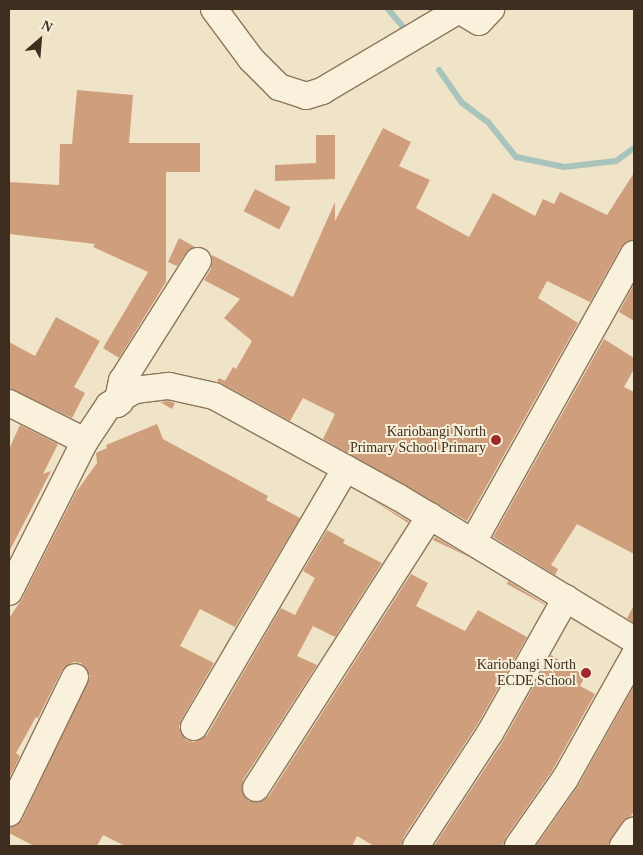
<!DOCTYPE html>
<html>
<head>
<meta charset="utf-8">
<style>
	body { margin:0 }
	#map { position:relative; width:643px; height:855px; overflow:hidden; background:#f0e4c8; font-family:Georgia,serif }
	div>[style] { position:absolute }
	.stream>* { height:6px; margin:-3px; padding:0 3px; transform-origin:3px; border-radius:3px; background:#a9c4bc }
	.building>* { inset:0; background:#cf9f7d; transform-origin:0 0 }
	.roads { filter:drop-shadow(1px 0 #8d765c) drop-shadow(-1px 0 #8d765c) drop-shadow(0 1px #8d765c) drop-shadow(0 -1px #8d765c) }
	.minor>* { height:26px; margin:-13px; padding:0 13px; transform-origin:13px; border-radius:13px; background:#faf1dc }
	.dots>* { width:14px; height:14px; translate:-50% -50%; box-sizing:border-box; border:2px solid #f7eed8; border-radius:50% }
	span { translate:-50% -50%; white-space:nowrap; text-align:center; line-height:1.15; -webkit-text-stroke:4px #f7eed8; paint-order:stroke }
	.poi-label { font-size:14px; color:#3d2e20 }
	.right { translate:-100% -50%; text-align:right }
	.frame { position:absolute; inset:0; border:10px solid #3d2e20; pointer-events:none }
	.north { position:absolute; left:15px; top:15px; width:50px; height:50px; -webkit-text-stroke:4px #f7eed8; paint-order:stroke; rotate:27deg; font-size:14px; font-weight:700; line-height:20px; text-align:center; color:#3d2e20 }
	.north::after { content:''; display:block; margin:auto; width:18px; height:22px; background:#3d2e20; clip-path:polygon(50% 0,100% 100%,50% 72%,0 100%) }
</style>
</head>
<body>
<div id="map">
	<div class="stream">
		<i style="left:388px;top:9px;width:31px;rotate:50deg"></i>
		<i style="left:439px;top:70px;width:39px;rotate:55deg"></i>
		<i style="left:461px;top:102px;width:34px;rotate:37deg"></i>
		<i style="left:488px;top:122px;width:45px;rotate:51.3deg"></i>
		<i style="left:516px;top:157px;width:49px;rotate:11.8deg"></i>
		<i style="left:564px;top:167px;width:52px;rotate:-6.6deg"></i>
		<i style="left:616px;top:161px;width:22px;rotate:-36deg"></i>
	</div>
	<div class="building">
		<i style="clip-path:polygon(77px 90px,133px 95px,129px 143px,200px 143px,200px 172px,166px 172px,166px 282px,119px 358px,103px 348px,148px 272px,93px 247px,95px 244px,9px 234px,9px 182px,59px 185px,60px 144px,72px 144px)"></i>
		<i style="clip-path:polygon(383px 128px,411px 142px,399px 166px,430px 180px,416px 208px,469px 237px,493px 193px,535px 216px,543px 199px,554px 204px,560px 192px,607px 215px,634px 173px,634px 239px,621px 247px,590px 302px,547px 281px,538px 298px,578px 323px,467px 521px,323px 439px,335px 414px,303px 398px,290px 421px,217px 381px,219px 378px,225px 381px,233px 367px,236px 369px,252px 341px,224px 318px,240px 299px,204px 280px,211px 269px,212px 255px,293px 297px,335px 202px,335px 221px)"></i>
		<i style="clip-path:polygon(316px 135px,335px 135px,335px 179px,275px 181px,275px 165px,316px 163px)"></i>
		<i style="left:255px;top:189px;width:40px;height:25px;rotate:27deg"></i>
		<i style="clip-path:polygon(179px 238px,195px 247px,186px 253px,177px 266px,168px 262px)"></i>
		<i style="clip-path:polygon(634px 284px,634px 321px,619px 312px)"></i>
		<i style="clip-path:polygon(56px 317px,100px 341px,74px 387px,85px 393px,72px 418px,9px 388px,9px 342px,35px 356px)"></i>
		<i style="clip-path:polygon(604px 339px,634px 358px,634px 369px,624px 387px,634px 392px,634px 554px,577px 524px,551px 565px,558px 569px,555px 575px,493px 537px)"></i>
		<i style="clip-path:polygon(160px 402px,168px 401px,175px 403px,172px 409px)"></i>
		<i style="clip-path:polygon(157px 424px,163px 439px,268px 496px,266px 500px,300px 518px,235px 627px,200px 609px,180px 646px,214px 663px,181px 720px,179px 727px,186px 740px,194px 742px,207px 735px,281px 608px,295px 615px,315px 578px,303px 571px,327px 530px,345px 540px,343px 543px,382px 563px,335px 637px,313px 626px,297px 656px,317px 665px,243px 780px,243px 794px,248px 801px,262px 801px,269px 796px,411px 574px,428px 583px,416px 606px,465px 631px,478px 610px,527px 637px,477px 725px,403px 838px,401px 846px,374px 846px,357px 836px,352px 846px,125px 846px,103px 835px,97px 846px,34px 846px,9px 833px,9px 828px,22px 820px,90px 676px,81px 663px,73px 662px,62px 670px,38px 718px,36px 717px,16px 753px,20px 756px,9px 779px,9px 618px,22px 599px,76px 492px,97px 463px,96px 453px,107px 448px,106px 445px)"></i>
		<i style="clip-path:polygon(20px 425px,58px 444px,43px 474px,51px 471px,9px 552px,9px 449px)"></i>
		<i style="clip-path:polygon(371px 499px,409px 521px,408px 523px)"></i>
		<i style="clip-path:polygon(435px 537px,469px 557px,433px 540px)"></i>
		<i style="clip-path:polygon(508px 581px,545px 604px,545px 605px,507px 584px)"></i>
		<i style="clip-path:polygon(634px 605px,634px 623px,627px 618px)"></i>
		<i style="clip-path:polygon(551px 655px,585px 676px,580px 686px,595px 694px,552px 771px,506px 837px,503px 846px,434px 846px,503px 741px)"></i>
		<i style="clip-path:polygon(634px 686px,634px 811px,631px 816px,622px 822px,608px 846px,536px 846px,578px 786px)"></i>
	</div>
	<div class="roads">
		<div class="minor">
			<i style="left:214px;top:9px;width:62px;rotate:53.5deg"></i>
			<i style="left:251px;top:59px;width:40px;rotate:45deg"></i>
			<i style="left:279px;top:87px;width:28px;rotate:18deg"></i>
			<i style="left:306px;top:96px;width:17px;rotate:-17deg"></i>
			<i style="left:322px;top:91px;width:159px;rotate:-30.6deg"></i>
			<i style="left:459px;top:10px;width:23px;rotate:31deg"></i>
			<i style="left:479px;top:22px;width:18px;rotate:-47deg"></i>
			<i style="left:120px;top:402px;width:4px;rotate:146deg"></i>
			<i style="left:117px;top:404px;width:24px;rotate:-78deg"></i>
			<i style="left:122px;top:381px;width:142px;rotate:-57.7deg"></i>
			<i style="left:9px;top:403px;width:85px;rotate:26.6deg"></i>
			<i style="left:85px;top:441px;width:43px;rotate:-56.3deg"></i>
			<i style="left:109px;top:405px;width:30px;rotate:-30deg"></i>
			<i style="left:135px;top:390px;width:34px;rotate:-7deg"></i>
			<i style="left:169px;top:386px;width:46px;rotate:12.5deg"></i>
			<i style="left:214px;top:396px;width:210px;rotate:28.8deg"></i>
			<i style="left:398px;top:497px;width:276px;rotate:31.2deg"></i>
			<i style="left:473px;top:542px;width:330px;rotate:-60.8deg"></i>
			<i style="left:9px;top:592px;width:169px;rotate:-63.3deg"></i>
			<i style="left:194px;top:727px;width:300px;rotate:-59.6deg"></i>
			<i style="left:256px;top:788px;width:323px;rotate:-57.4deg"></i>
			<i style="left:9px;top:813px;width:151px;rotate:-64.1deg"></i>
			<i style="left:416px;top:846px;width:135px;rotate:-56.8deg"></i>
			<i style="left:490px;top:733px;width:155px;rotate:-60.6deg"></i>
			<i style="left:518px;top:846px;width:82px;rotate:-55deg"></i>
			<i style="left:565px;top:779px;width:141px;rotate:-60.7deg"></i>
			<i style="left:623px;top:846px;width:19px;rotate:-55deg"></i>
		</div>
	</div>
	<div class="dots">
		<i style="left:496px;top:440px;background:#9e2a2b"></i>
		<i style="left:586px;top:673px;background:#9e2a2b"></i>
	</div>
	<div class="poi-label">
		<span class="right" style="left:486px;top:440px">Kariobangi North<br>Primary School Primary</span>
		<span class="right" style="left:576px;top:673px">Kariobangi North<br>ECDE School</span>
	</div>
	<div class="frame"></div>
	<div class="north">N</div>
</div>
</body>
</html>
